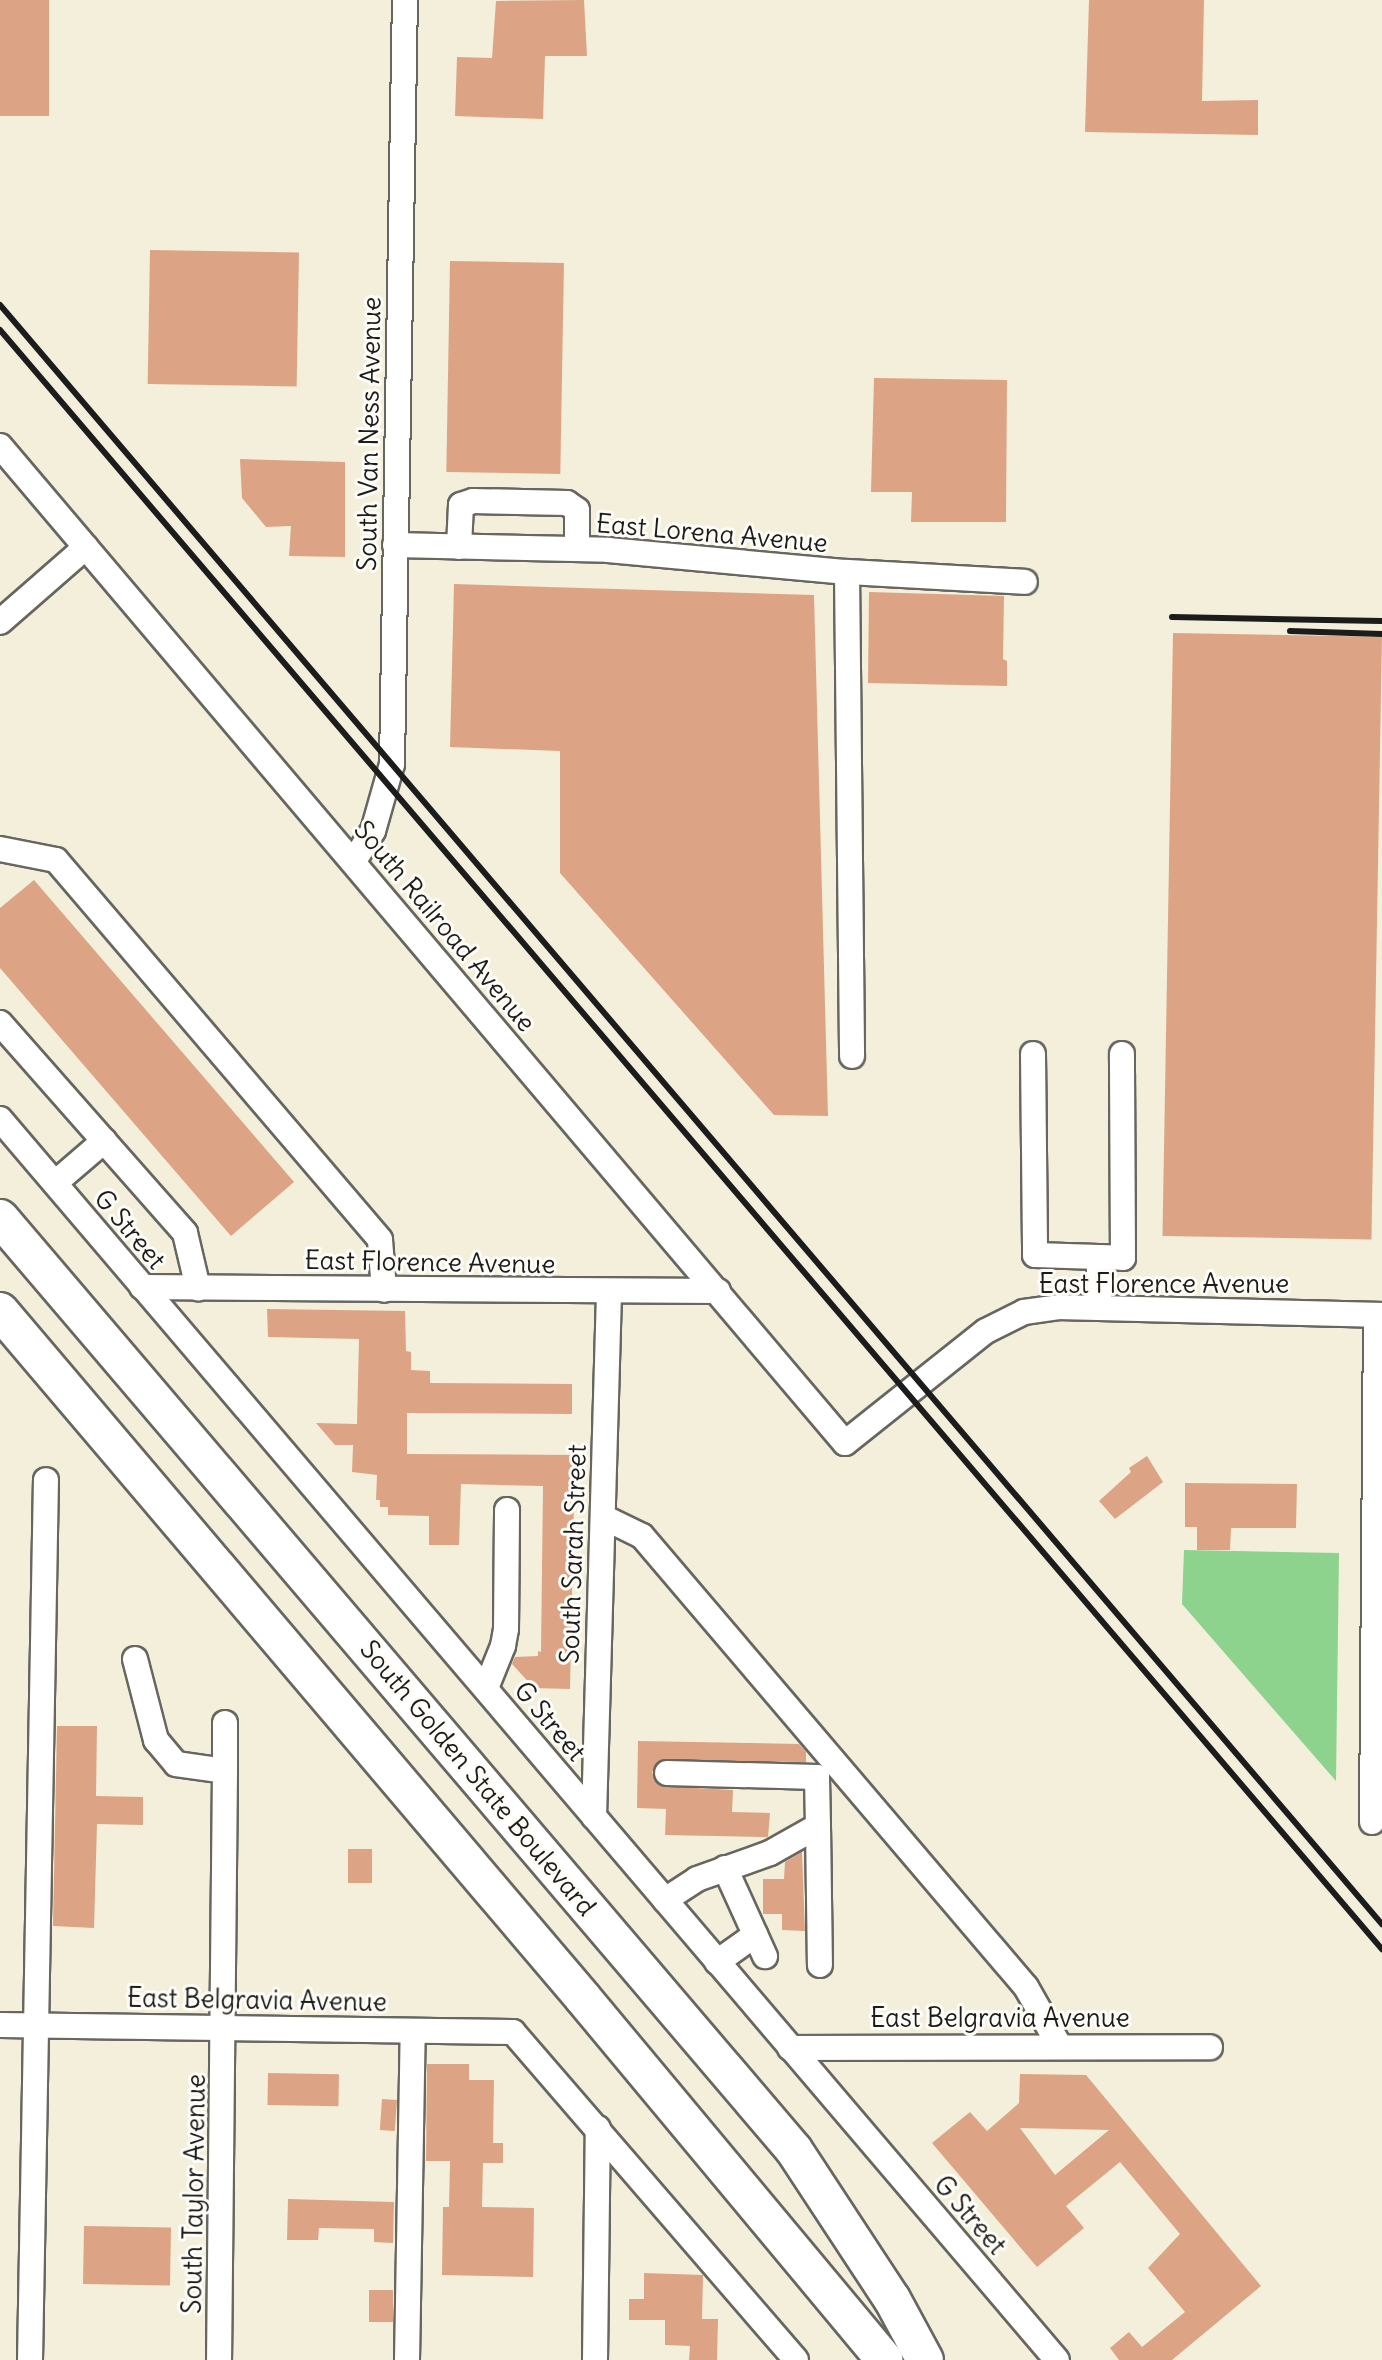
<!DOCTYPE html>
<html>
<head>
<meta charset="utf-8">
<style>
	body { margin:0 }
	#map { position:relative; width:1382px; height:2360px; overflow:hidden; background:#f3efdb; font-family:Delius,sans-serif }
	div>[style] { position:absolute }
	.green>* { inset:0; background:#8dd38d }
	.building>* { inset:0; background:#dca484; transform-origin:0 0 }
	.roads { filter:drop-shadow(2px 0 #67665f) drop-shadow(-2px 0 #67665f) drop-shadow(0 2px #67665f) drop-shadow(0 -2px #67665f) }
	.minor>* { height:24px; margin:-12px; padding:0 12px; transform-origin:12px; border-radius:12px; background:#fff }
	.highway>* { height:36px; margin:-18px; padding:0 18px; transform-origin:18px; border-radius:18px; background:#fff }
	.rail>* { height:6px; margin:-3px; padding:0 3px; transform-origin:3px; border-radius:3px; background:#1c1c1c }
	span { translate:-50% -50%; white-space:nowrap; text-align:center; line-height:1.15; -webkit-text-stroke:6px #fdfcf7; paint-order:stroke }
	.street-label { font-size:26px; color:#1c1c1c }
</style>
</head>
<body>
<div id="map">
	<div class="green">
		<i style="clip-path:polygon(1184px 1550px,1339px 1553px,1336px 1781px,1182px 1604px)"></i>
	</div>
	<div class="building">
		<i style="left:0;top:0;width:49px;height:116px"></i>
		<i style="clip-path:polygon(584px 0,587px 56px,545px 56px,543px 119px,455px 116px,457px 57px,492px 58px,496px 1px)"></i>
		<i style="clip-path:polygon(1089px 0,1204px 0,1202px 101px,1258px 100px,1258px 135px,1085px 132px)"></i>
		<i style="left:150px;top:250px;width:149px;height:134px;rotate:1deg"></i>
		<i style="left:450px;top:261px;width:114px;height:211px;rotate:1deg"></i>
		<i style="clip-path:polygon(874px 378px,1007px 380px,1006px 522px,911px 522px,912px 492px,871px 492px)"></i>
		<i style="clip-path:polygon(240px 459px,345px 462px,345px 557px,289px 556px,291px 526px,266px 527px,242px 498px)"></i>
		<i style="clip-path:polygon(454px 584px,814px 595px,828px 1116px,774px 1115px,560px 873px,560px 751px,450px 747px)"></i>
		<i style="clip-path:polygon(869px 592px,1004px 596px,1003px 659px,1007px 661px,1007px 686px,868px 683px)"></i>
		<i style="left:1173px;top:633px;width:209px;height:603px;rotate:1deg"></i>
		<i style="clip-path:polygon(34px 880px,294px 1182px,231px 1236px,0 968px,0 908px)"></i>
		<i style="clip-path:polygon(267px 1309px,405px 1311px,406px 1351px,411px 1352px,411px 1370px,430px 1371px,430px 1383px,572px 1384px,572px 1414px,407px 1413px,407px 1454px,575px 1455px,570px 1689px,534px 1688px,512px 1664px,515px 1657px,538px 1656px,538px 1651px,541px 1652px,543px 1486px,461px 1484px,459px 1545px,429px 1545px,429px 1516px,388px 1515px,388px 1507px,380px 1507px,380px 1500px,376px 1500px,377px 1475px,352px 1472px,353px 1445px,335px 1445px,316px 1423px,357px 1424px,359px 1339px,268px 1337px)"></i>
		<i style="clip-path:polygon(1147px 1456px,1163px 1482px,1115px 1519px,1099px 1501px,1131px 1472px,1129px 1468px)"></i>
		<i style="clip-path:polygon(1185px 1483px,1297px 1484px,1296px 1528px,1231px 1528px,1230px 1550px,1197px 1550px,1197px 1527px,1185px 1527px)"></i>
		<i style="clip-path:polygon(57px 1726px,97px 1726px,96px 1796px,143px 1797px,143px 1825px,97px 1824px,94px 1928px,53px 1926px)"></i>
		<i style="clip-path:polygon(638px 1741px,799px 1744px,806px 1752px,806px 1762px,661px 1760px,652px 1772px,660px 1786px,733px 1790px,732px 1812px,770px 1813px,768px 1837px,665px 1835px,666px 1809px,637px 1808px)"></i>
		<i style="left:348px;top:1849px;width:24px;height:34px"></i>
		<i style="clip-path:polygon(802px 1852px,805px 1931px,782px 1930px,782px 1914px,763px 1914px,763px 1879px,784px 1879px,785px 1862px)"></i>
		<i style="clip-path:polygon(427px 2064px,469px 2064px,469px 2080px,494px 2080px,493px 2143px,503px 2143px,503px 2163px,483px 2163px,482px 2207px,534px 2208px,533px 2277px,442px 2275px,443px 2207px,449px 2207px,450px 2161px,426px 2161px)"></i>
		<i style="left:268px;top:2073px;width:71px;height:32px;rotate:1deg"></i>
		<i style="clip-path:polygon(evenodd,1020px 2074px,1086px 2075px,1261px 2286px,1172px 2360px,1119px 2360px,1110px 2348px,1129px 2332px,1142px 2347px,1185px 2312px,1148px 2268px,1180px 2234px,1120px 2162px,1066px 2206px,1084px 2228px,1037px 2267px,932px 2143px,970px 2112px,987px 2131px,1019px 2103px,1020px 2074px,1020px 2128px,1109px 2130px,1055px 2175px,1020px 2128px)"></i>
		<i style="left:382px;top:2099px;width:15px;height:31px;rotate:4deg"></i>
		<i style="clip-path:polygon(288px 2199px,394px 2202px,393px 2243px,374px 2242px,374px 2229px,319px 2228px,318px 2240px,287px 2240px)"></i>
		<i style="left:84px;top:2226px;width:87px;height:58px;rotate:1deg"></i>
		<i style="clip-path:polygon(644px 2273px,703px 2275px,702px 2319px,718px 2319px,717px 2360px,689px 2360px,690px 2346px,665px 2345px,665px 2320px,629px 2320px,629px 2299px,644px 2299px)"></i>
		<i style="left:393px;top:2290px;width:32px;height:24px;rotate:90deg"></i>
	</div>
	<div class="roads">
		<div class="minor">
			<i style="left:0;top:446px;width:1307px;rotate:49.72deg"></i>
			<i style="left:845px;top:1443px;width:180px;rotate:-38.5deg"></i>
			<i style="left:986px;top:1331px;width:42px;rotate:-26.6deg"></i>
			<i style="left:1024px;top:1312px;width:35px;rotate:-8deg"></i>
			<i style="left:1059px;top:1307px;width:323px;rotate:1.4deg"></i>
			<i style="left:395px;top:545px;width:213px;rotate:1.3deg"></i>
			<i style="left:608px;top:550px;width:240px;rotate:5.3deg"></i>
			<i style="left:847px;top:572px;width:178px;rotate:3.2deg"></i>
			<i style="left:459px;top:547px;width:42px;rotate:-87.3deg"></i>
			<i style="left:461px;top:505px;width:13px;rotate:-18deg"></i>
			<i style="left:473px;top:501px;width:94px;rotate:1.2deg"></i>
			<i style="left:567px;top:503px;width:12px;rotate:35deg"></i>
			<i style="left:577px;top:510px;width:39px;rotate:90deg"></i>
			<i style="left:847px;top:572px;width:484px;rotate:89.4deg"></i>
			<i style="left:0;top:622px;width:114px;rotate:-41.1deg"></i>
			<i style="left:0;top:849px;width:57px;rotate:11.1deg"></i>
			<i style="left:56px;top:860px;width:499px;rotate:49.5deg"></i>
			<i style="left:380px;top:1240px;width:50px;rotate:85.4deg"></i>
			<i style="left:354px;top:861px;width:36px;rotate:-58deg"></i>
			<i style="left:373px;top:831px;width:70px;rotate:-74.2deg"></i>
			<i style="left:392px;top:764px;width:764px;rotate:-89.03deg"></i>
			<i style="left:0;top:1023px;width:280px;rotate:48.6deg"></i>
			<i style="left:185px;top:1233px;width:57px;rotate:76.7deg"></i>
			<i style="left:1033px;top:1054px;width:201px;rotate:89.4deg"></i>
			<i style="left:1035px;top:1255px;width:64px;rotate:1.8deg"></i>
			<i style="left:1099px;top:1257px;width:51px;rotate:90deg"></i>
			<i style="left:0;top:1119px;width:1630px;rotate:49.58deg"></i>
			<i style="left:55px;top:1183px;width:65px;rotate:-40.6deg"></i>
			<i style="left:1099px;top:1257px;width:24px;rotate:2deg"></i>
			<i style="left:1123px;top:1258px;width:204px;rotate:-90.3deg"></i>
			<i style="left:142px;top:1287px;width:576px;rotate:0.4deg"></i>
			<i style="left:603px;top:1517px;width:43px;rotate:26deg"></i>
			<i style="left:642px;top:1536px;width:592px;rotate:49.59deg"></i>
			<i style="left:1026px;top:1987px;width:67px;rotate:60.4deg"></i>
			<i style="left:135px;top:1659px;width:84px;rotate:75.5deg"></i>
			<i style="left:156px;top:1740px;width:31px;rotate:50deg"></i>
			<i style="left:176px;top:1764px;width:49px;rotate:8.1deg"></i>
			<i style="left:225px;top:1771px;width:589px;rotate:90.58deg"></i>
			<i style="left:486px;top:1688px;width:45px;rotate:-68deg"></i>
			<i style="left:503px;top:1646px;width:17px;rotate:-80deg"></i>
			<i style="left:506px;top:1629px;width:119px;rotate:-89.5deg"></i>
			<i style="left:225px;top:1723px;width:48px;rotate:90deg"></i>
			<i style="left:594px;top:1817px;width:525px;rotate:-88.36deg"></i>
			<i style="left:1372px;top:1822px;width:507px;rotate:-89.55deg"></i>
			<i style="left:818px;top:1826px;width:139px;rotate:89.2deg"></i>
			<i style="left:725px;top:1868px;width:97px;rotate:65.6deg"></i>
			<i style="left:665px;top:1900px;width:38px;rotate:-33deg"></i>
			<i style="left:697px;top:1879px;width:77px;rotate:-19.6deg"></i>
			<i style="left:770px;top:1853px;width:55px;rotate:-29.4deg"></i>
			<i style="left:818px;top:1826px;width:49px;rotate:-91.2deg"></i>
			<i style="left:817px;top:1777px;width:150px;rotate:-178.5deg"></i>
			<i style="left:717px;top:1962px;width:47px;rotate:-35.4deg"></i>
			<i style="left:0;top:2025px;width:513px;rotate:0.78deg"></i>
			<i style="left:513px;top:2032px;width:433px;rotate:49.2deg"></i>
			<i style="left:790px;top:2048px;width:420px;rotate:-0.1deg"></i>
			<i style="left:30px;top:2360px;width:880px;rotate:-88.96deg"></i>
			<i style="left:407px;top:2360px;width:329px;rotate:-89deg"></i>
			<i style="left:595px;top:2360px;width:232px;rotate:-89.3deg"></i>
		</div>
		<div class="highway">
			<i style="left:0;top:1218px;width:1224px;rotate:49.57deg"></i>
			<i style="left:794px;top:2150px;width:178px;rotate:56.7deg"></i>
			<i style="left:892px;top:2299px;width:69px;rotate:61.6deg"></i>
			<i style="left:0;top:1311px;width:901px;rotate:49.68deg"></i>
			<i style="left:583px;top:1998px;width:471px;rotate:50.2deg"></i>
		</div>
	</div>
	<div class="rail">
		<i style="left:0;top:305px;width:2129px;rotate:49.52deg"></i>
		<i style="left:0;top:330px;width:2129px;rotate:49.52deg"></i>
		<i style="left:1172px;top:617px;width:210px;rotate:1.1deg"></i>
		<i style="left:1290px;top:631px;width:92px;rotate:1.9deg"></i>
	</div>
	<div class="street-label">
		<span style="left:369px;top:434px;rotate:-89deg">South Van Ness Avenue</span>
		<span style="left:712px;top:533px;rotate:5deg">East Lorena Avenue</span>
		<span style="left:445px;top:926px;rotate:50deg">South Railroad Avenue</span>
		<span style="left:130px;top:1229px;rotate:50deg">G Street</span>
		<span style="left:430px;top:1262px;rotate:1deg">East Florence Avenue</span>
		<span style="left:1164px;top:1284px">East Florence Avenue</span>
		<span style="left:573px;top:1554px;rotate:-88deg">South Sarah Street</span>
		<span style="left:550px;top:1721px;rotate:50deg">G Street</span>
		<span style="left:478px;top:1778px;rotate:50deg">South Golden State Boulevard</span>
		<span style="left:257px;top:2000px;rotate:1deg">East Belgravia Avenue</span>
		<span style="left:1000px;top:2018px">East Belgravia Avenue</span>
		<span style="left:194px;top:2194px;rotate:-89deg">South Taylor Avenue</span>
		<span style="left:970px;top:2215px;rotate:49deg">G Street</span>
	</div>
</div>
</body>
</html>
